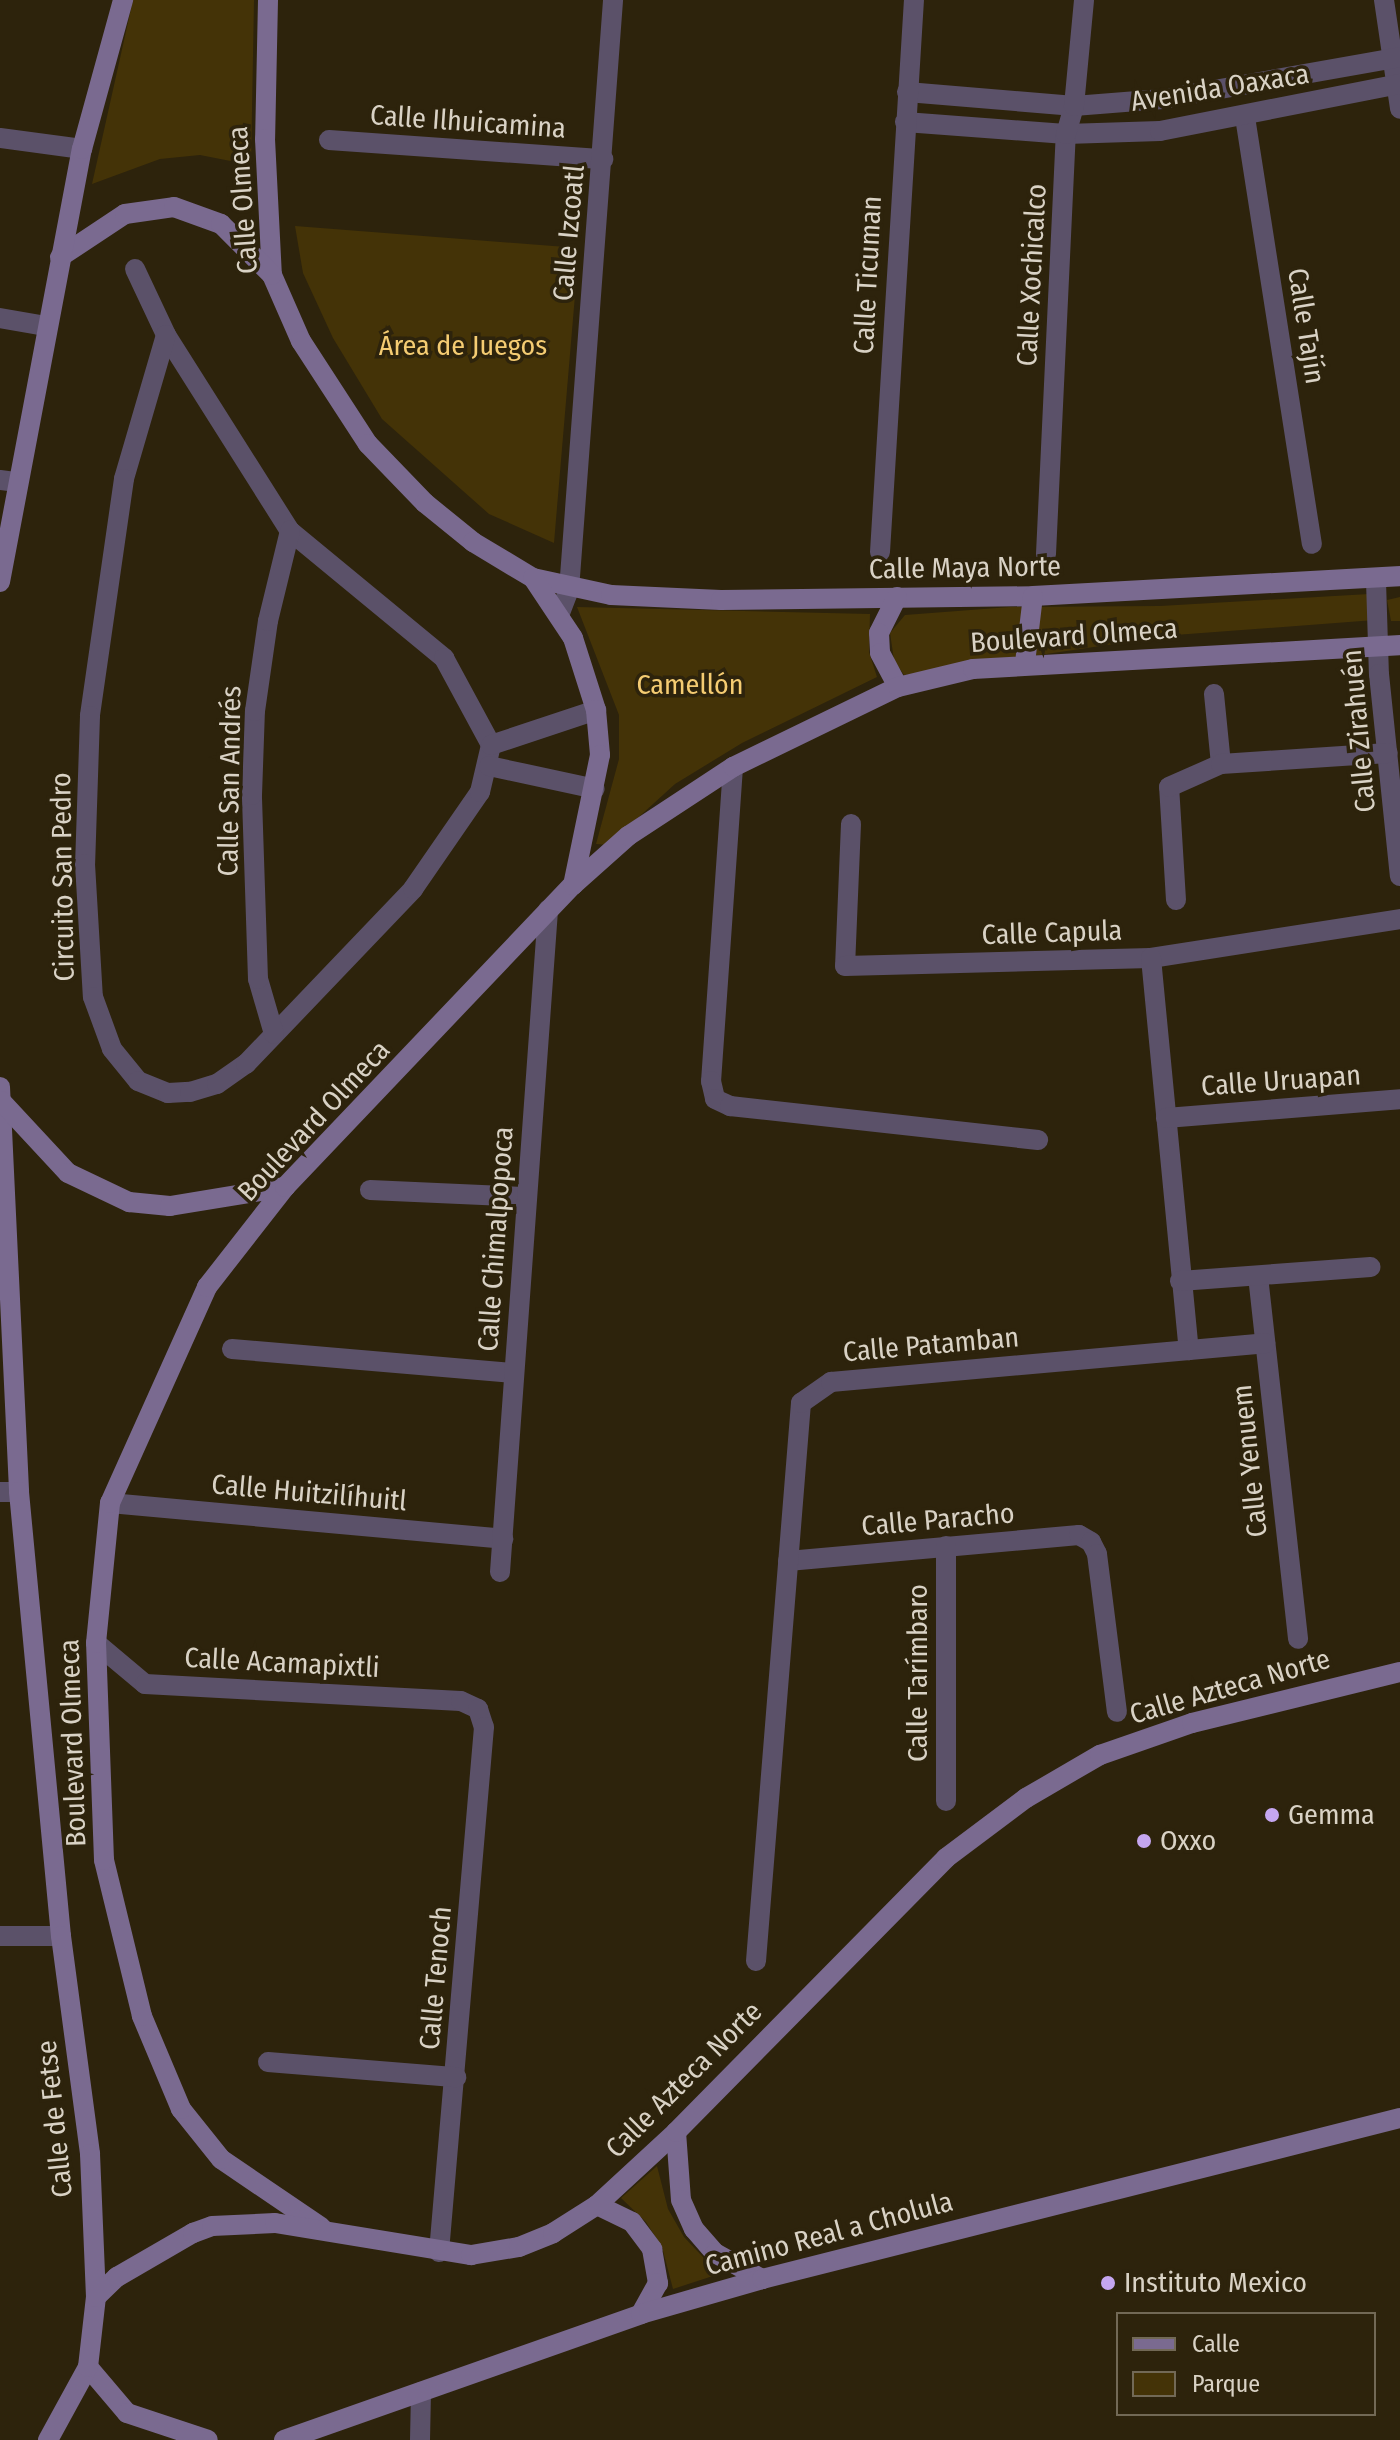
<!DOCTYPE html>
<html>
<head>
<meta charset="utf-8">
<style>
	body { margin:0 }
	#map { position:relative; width:1400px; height:2440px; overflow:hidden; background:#2d230c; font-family:"Fira Sans Condensed",sans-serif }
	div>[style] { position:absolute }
	.green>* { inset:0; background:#443307 }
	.street>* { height:20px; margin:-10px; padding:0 10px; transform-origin:10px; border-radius:10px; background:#5b5169 }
	.secondary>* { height:20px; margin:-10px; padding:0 10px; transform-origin:10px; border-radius:10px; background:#7a6a90 }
	.dots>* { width:22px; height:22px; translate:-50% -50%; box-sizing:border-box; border:4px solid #2d230c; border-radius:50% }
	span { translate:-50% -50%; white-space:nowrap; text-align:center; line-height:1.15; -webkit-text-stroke:7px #2d230c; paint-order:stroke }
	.street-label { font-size:28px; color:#d9d2c5 }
	.park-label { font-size:28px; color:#f5cc72 }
	.poi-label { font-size:28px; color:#d9d2c5 }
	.left { translate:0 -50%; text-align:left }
	.legend { position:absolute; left:1116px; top:2312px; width:260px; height:104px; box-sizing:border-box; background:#2d230c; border:2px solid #726956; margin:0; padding:10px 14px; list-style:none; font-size:24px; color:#d9d2c5 }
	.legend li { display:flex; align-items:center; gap:16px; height:40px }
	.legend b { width:40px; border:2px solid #726956 }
</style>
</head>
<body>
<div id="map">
	<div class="green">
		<i style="clip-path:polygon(133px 0,254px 0,251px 165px,200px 155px,160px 159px,92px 184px)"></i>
		<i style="clip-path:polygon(295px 226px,579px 248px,554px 543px,489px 514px,382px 419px,333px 338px,303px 273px)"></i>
		<i style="clip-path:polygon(1369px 594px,1375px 620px,1175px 635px,904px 675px,894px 660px,890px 633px,905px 615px,1010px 607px,1160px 606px)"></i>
		<i style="clip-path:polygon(1400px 597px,1400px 621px,1391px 621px,1387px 600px)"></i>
		<i style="clip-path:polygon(577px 607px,870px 614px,869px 652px,877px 677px,742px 743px,675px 784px,608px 845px,596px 844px,619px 759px,619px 715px)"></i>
		<i style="clip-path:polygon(657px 2166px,668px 2209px,684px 2237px,719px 2274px,673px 2289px,662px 2247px,646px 2222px,621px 2198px)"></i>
	</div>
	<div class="street">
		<i style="left:1384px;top:0;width:110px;rotate:81.6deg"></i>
		<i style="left:907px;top:92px;width:168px;rotate:4.8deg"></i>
		<i style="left:1074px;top:106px;width:89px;rotate:-4.5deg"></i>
		<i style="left:1163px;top:99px;width:241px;rotate:-10deg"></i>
		<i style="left:1245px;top:117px;width:432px;rotate:81.1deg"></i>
		<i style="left:905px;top:122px;width:161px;rotate:4.3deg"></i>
		<i style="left:1066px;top:134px;width:94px;rotate:-1.8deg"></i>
		<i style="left:1160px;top:131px;width:245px;rotate:-11.1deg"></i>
		<i style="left:0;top:138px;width:83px;rotate:7.6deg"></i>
		<i style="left:329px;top:140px;width:275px;rotate:4deg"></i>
		<i style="left:135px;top:269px;width:73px;rotate:64.8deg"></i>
		<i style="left:166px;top:335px;width:232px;rotate:57.7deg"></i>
		<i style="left:290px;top:531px;width:200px;rotate:39.5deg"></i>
		<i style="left:444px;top:658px;width:99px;rotate:61.6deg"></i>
		<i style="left:0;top:318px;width:47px;rotate:9.9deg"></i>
		<i style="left:166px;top:335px;width:150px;rotate:106.3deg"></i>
		<i style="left:124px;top:479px;width:239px;rotate:98.2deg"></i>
		<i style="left:90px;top:716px;width:148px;rotate:91.9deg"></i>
		<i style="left:85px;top:864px;width:133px;rotate:86.6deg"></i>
		<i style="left:93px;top:997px;width:55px;rotate:69.9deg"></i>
		<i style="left:112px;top:1049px;width:41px;rotate:50.9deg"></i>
		<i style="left:138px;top:1081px;width:32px;rotate:22deg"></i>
		<i style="left:168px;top:1093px;width:22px;rotate:-3deg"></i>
		<i style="left:190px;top:1092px;width:28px;rotate:-17deg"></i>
		<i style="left:217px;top:1084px;width:35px;rotate:-35deg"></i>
		<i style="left:246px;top:1064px;width:242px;rotate:-46.3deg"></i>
		<i style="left:413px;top:889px;width:118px;rotate:-55.4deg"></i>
		<i style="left:480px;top:792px;width:48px;rotate:-76.8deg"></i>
		<i style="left:0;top:480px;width:17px;rotate:7deg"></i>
		<i style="left:880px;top:552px;width:553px;rotate:-86.48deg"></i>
		<i style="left:1046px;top:554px;width:420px;rotate:-87.3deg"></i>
		<i style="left:1066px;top:134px;width:29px;rotate:-74deg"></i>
		<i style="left:1074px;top:106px;width:106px;rotate:-84.6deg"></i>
		<i style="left:1376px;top:581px;width:93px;rotate:88.2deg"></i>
		<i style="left:1379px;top:674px;width:203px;rotate:84.1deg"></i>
		<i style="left:560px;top:613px;width:25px;rotate:-69deg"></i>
		<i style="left:569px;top:590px;width:592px;rotate:-85.73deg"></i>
		<i style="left:1214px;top:694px;width:70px;rotate:84.3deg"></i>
		<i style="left:491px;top:745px;width:111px;rotate:-18.4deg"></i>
		<i style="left:489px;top:766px;width:108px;rotate:12.2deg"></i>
		<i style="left:733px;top:767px;width:315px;rotate:94deg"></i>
		<i style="left:711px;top:1081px;width:18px;rotate:77deg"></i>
		<i style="left:715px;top:1099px;width:17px;rotate:25deg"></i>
		<i style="left:730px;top:1106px;width:310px;rotate:6.3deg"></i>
		<i style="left:851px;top:824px;width:142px;rotate:92.4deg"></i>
		<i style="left:845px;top:966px;width:306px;rotate:-1.5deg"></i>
		<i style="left:1151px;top:958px;width:252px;rotate:-8.9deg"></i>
		<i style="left:1176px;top:900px;width:113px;rotate:-93.5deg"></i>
		<i style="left:1169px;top:787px;width:57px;rotate:-23.9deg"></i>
		<i style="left:1221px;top:764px;width:167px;rotate:-3.8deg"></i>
		<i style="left:1151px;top:958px;width:394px;rotate:84.5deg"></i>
		<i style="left:274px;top:1034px;width:57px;rotate:-106.2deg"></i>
		<i style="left:258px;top:979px;width:184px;rotate:-91.9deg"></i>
		<i style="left:252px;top:795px;width:84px;rotate:-88deg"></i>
		<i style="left:255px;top:711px;width:91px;rotate:-81.8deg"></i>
		<i style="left:268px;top:621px;width:93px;rotate:-76.3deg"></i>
		<i style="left:1166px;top:1118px;width:235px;rotate:-4.6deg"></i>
		<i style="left:370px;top:1190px;width:157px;rotate:2.6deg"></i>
		<i style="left:1258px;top:1276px;width:365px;rotate:83.7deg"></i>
		<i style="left:1180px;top:1281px;width:191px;rotate:-4.2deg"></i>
		<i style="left:232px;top:1349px;width:283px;rotate:4.9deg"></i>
		<i style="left:0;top:1492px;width:19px"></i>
		<i style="left:110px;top:1503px;width:395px;rotate:5.2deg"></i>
		<i style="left:788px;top:1561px;width:292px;rotate:-5.1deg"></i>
		<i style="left:1079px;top:1535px;width:14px;rotate:30deg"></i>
		<i style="left:1091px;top:1542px;width:13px;rotate:63deg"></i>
		<i style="left:1097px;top:1554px;width:159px;rotate:82.8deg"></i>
		<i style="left:500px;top:1572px;width:664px;rotate:-85.85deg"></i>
		<i style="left:96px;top:1643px;width:64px;rotate:39.9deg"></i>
		<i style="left:145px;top:1684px;width:316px;rotate:3.1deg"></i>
		<i style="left:461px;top:1701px;width:19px;rotate:25deg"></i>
		<i style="left:478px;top:1709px;width:19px;rotate:72deg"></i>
		<i style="left:484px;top:1727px;width:527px;rotate:94.9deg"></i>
		<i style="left:946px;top:1801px;width:255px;rotate:-90deg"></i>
		<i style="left:0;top:1936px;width:61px"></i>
		<i style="left:756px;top:1961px;width:560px;rotate:-85.39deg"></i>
		<i style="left:801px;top:1403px;width:37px;rotate:-35deg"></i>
		<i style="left:831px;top:1382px;width:436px;rotate:-5.1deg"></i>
		<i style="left:268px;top:2062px;width:189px;rotate:4.6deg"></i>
		<i style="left:420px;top:2440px;width:48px;rotate:-88.8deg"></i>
	</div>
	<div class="secondary">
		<i style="left:268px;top:0;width:139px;rotate:91.2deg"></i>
		<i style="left:265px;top:139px;width:136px;rotate:87.1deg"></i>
		<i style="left:272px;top:275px;width:72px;rotate:66.3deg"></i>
		<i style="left:301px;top:341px;width:123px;rotate:57deg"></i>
		<i style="left:368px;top:444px;width:82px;rotate:46deg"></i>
		<i style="left:425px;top:503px;width:62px;rotate:39.1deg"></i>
		<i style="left:473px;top:542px;width:70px;rotate:31deg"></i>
		<i style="left:533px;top:578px;width:80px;rotate:12.3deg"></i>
		<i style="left:611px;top:595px;width:110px;rotate:2.6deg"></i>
		<i style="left:721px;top:600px;width:312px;rotate:-0.7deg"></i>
		<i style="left:1033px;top:596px;width:368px;rotate:-3.1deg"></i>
		<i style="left:60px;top:257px;width:78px;rotate:-33.5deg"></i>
		<i style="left:125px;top:214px;width:49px;rotate:-8.1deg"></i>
		<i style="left:174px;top:207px;width:50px;rotate:19.9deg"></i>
		<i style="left:221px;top:224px;width:72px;rotate:45deg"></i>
		<i style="left:533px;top:578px;width:72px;rotate:56.3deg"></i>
		<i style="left:573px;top:638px;width:76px;rotate:72.3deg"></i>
		<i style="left:596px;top:710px;width:45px;rotate:84.9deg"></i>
		<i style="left:600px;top:755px;width:133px;rotate:101.7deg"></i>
		<i style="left:0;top:582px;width:441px;rotate:-79.3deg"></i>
		<i style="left:82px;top:149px;width:155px;rotate:-74.6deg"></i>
		<i style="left:897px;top:597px;width:40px;rotate:116.6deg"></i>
		<i style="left:879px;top:633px;width:20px;rotate:87deg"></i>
		<i style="left:880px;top:653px;width:38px;rotate:62deg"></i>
		<i style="left:1025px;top:663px;width:67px;rotate:-83.2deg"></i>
		<i style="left:0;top:1087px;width:405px;rotate:87.3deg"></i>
		<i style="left:19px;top:1492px;width:446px;rotate:84.6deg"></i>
		<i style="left:61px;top:1936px;width:220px;rotate:82.4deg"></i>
		<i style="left:90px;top:2154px;width:143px;rotate:87.6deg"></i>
		<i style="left:1px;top:1101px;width:98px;rotate:47.1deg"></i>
		<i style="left:68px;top:1173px;width:68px;rotate:25.4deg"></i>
		<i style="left:129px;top:1202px;width:41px;rotate:5.6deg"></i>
		<i style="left:170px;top:1206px;width:117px;rotate:-9.4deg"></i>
		<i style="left:676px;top:2132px;width:68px;rotate:85.8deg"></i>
		<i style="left:681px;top:2200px;width:32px;rotate:66deg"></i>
		<i style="left:694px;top:2229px;width:32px;rotate:49deg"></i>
		<i style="left:715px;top:2253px;width:54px;rotate:29deg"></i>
		<i style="left:597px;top:2205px;width:39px;rotate:26deg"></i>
		<i style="left:632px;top:2222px;width:34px;rotate:53deg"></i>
		<i style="left:652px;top:2249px;width:35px;rotate:80deg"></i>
		<i style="left:658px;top:2283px;width:35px;rotate:119deg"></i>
		<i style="left:321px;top:2227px;width:121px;rotate:-145.8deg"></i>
		<i style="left:221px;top:2159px;width:64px;rotate:-128.7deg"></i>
		<i style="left:181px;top:2109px;width:101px;rotate:-112.8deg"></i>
		<i style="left:142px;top:2016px;width:161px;rotate:-103.7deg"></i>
		<i style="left:104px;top:1860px;width:217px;rotate:-92.1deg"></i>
		<i style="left:96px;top:1643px;width:141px;rotate:-84.3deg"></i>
		<i style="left:110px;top:1503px;width:237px;rotate:-65.8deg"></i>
		<i style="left:207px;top:1287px;width:127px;rotate:-52deg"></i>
		<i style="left:285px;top:1187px;width:417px;rotate:-46.4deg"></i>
		<i style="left:573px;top:885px;width:74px;rotate:-41.7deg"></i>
		<i style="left:628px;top:836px;width:126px;rotate:-33.3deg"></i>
		<i style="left:733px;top:767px;width:183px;rotate:-25.9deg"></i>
		<i style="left:898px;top:687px;width:77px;rotate:-13.5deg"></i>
		<i style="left:973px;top:669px;width:428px;rotate:-3.2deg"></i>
		<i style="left:88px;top:2367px;width:60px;rotate:49.7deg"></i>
		<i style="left:127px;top:2413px;width:85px;rotate:18.4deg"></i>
		<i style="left:48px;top:2440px;width:83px;rotate:-61.3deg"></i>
		<i style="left:88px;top:2367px;width:70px;rotate:-83.5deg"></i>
		<i style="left:96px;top:2297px;width:29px;rotate:-44deg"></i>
		<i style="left:117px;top:2277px;width:88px;rotate:-30.1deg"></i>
		<i style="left:193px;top:2233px;width:20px;rotate:-20deg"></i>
		<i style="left:212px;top:2226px;width:63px;rotate:-2.7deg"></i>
		<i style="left:275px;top:2223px;width:199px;rotate:9.3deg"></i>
		<i style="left:471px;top:2255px;width:49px;rotate:-9.5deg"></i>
		<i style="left:519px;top:2247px;width:37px;rotate:-22deg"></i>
		<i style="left:553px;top:2233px;width:52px;rotate:-32.5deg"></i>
		<i style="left:597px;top:2205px;width:108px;rotate:-42.7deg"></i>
		<i style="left:676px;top:2132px;width:385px;rotate:-45.4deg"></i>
		<i style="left:946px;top:1858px;width:100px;rotate:-36.9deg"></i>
		<i style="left:1026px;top:1798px;width:86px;rotate:-30.2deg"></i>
		<i style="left:1100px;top:1755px;width:97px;rotate:-19.2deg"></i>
		<i style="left:1192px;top:1723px;width:214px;rotate:-13.8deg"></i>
		<i style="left:284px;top:2440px;width:379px;rotate:-19.4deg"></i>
		<i style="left:641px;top:2314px;width:126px;rotate:-16.1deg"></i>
		<i style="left:762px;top:2279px;width:658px;rotate:-14.16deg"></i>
	</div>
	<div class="dots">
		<i style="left:1272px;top:1815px;background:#c5a6f0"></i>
		<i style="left:1144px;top:1841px;background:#c5a6f0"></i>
		<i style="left:1108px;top:2283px;background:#c5a6f0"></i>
	</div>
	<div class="street-label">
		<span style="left:1220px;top:88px;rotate:-9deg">Avenida Oaxaca</span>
		<span style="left:468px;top:122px;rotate:4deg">Calle Ilhuicamina</span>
		<span style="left:243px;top:200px;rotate:-94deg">Calle Olmeca</span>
		<span style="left:569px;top:233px;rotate:-85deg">Calle Izcoatl</span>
		<span style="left:868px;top:275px;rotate:-87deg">Calle Ticuman</span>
		<span style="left:1032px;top:275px;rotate:-87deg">Calle Xochicalco</span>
		<span style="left:1306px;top:326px;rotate:81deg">Calle Tajín</span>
		<span style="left:965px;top:568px;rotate:-1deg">Calle Maya Norte</span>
		<span style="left:1074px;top:636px;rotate:-4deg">Boulevard Olmeca</span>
		<span style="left:1359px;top:731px;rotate:-95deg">Calle Zirahuén</span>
		<span style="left:230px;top:781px;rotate:-89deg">Calle San Andrés</span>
		<span style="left:63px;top:877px;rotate:-91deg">Circuito San Pedro</span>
		<span style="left:1052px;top:933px;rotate:-2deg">Calle Capula</span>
		<span style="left:1281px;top:1081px;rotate:-4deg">Calle Uruapan</span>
		<span style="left:314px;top:1121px;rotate:-47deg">Boulevard Olmeca</span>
		<span style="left:496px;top:1239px;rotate:-86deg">Calle Chimalpopoca</span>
		<span style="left:931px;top:1345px;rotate:-5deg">Calle Patamban</span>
		<span style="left:1250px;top:1461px;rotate:-96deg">Calle Yenuem</span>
		<span style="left:309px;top:1493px;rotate:5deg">Calle Huitzilíhuitl</span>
		<span style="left:938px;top:1520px;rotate:-5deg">Calle Paracho</span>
		<span style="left:282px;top:1663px;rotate:3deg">Calle Acamapixtli</span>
		<span style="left:918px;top:1673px;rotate:-90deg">Calle Tarímbaro</span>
		<span style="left:1230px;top:1687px;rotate:-16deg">Calle Azteca Norte</span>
		<span style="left:73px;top:1743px;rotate:-92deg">Boulevard Olmeca</span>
		<span style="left:436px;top:1978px;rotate:-85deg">Calle Tenoch</span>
		<span style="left:684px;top:2080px;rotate:-45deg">Calle Azteca Norte</span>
		<span style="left:55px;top:2119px;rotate:-96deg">Calle de Fetse</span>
		<span style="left:829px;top:2234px;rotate:-15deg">Camino Real a Cholula</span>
	</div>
	<div class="park-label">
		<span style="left:463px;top:346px">Área de Juegos</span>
		<span style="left:690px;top:685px">Camellón</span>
	</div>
	<div class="poi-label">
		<span class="left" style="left:1288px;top:1815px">Gemma</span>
		<span class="left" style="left:1160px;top:1841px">Oxxo</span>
		<span class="left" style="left:1124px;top:2283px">Instituto Mexico</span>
	</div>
	<ul class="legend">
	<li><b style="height:10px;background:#7a6a90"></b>Calle</li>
	<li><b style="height:22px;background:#443307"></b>Parque</li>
	</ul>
</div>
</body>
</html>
